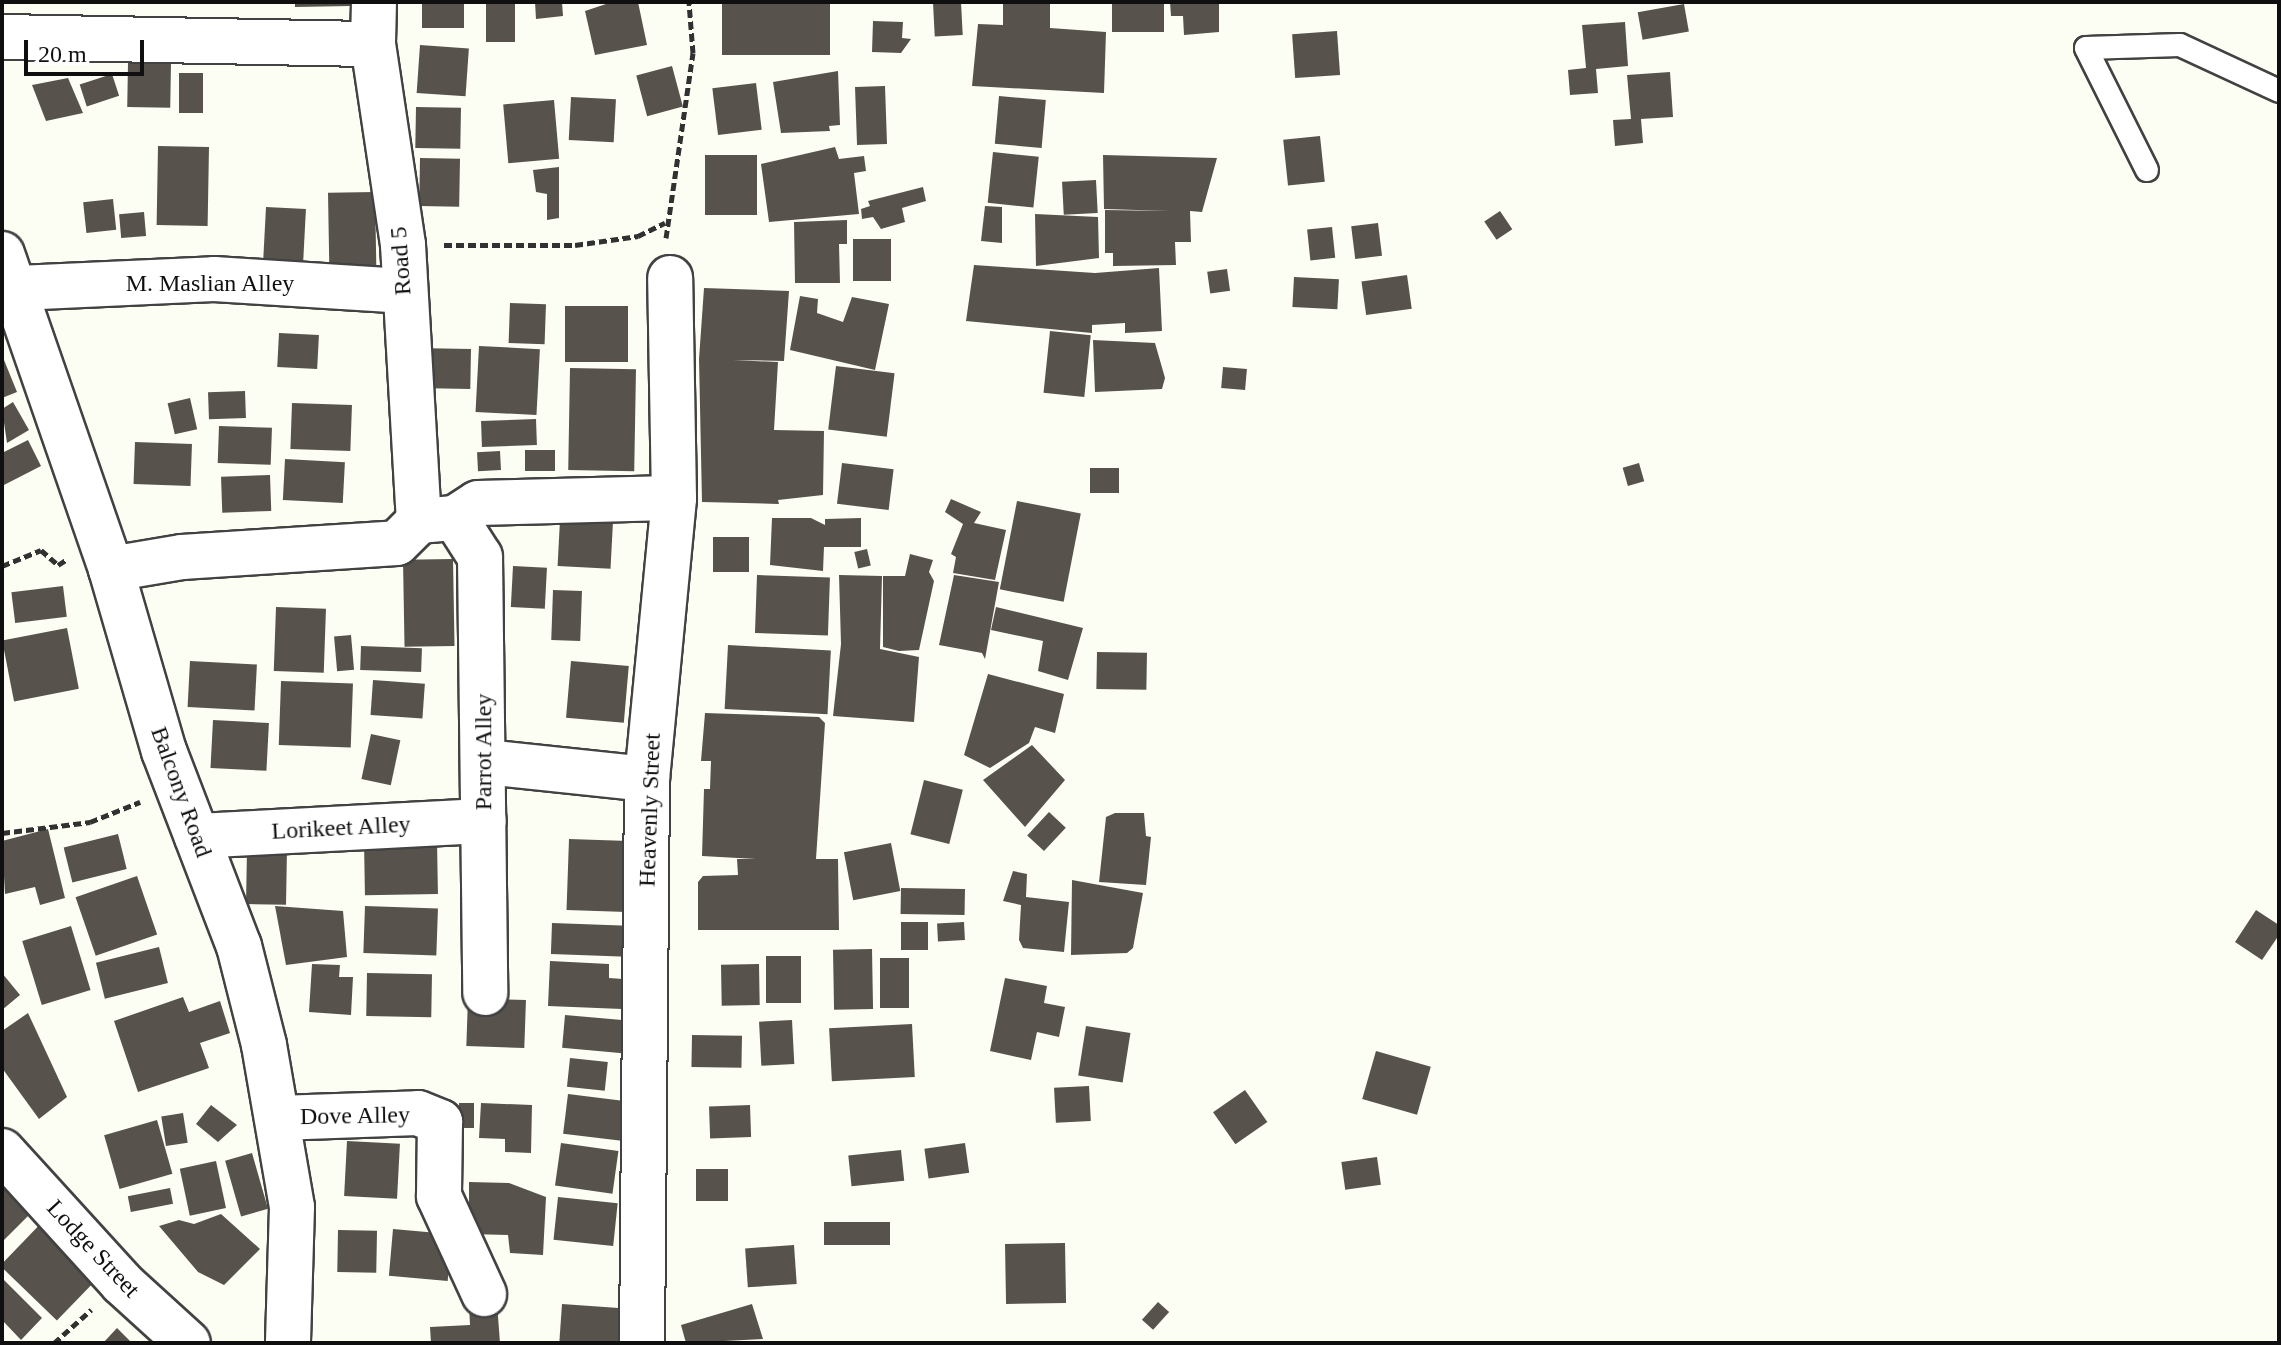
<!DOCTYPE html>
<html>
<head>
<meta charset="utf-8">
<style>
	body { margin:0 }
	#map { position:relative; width:2281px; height:1345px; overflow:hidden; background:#fdfef3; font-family:"Times New Roman",serif }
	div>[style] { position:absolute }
	.building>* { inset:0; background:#57534c; transform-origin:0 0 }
	.path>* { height:5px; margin-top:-2.5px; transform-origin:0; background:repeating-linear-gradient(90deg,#313131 0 8px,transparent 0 12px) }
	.roads { filter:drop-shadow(2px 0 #424242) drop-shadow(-2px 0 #424242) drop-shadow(0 2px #424242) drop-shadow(0 -2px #424242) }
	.service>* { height:22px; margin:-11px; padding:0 11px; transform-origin:11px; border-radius:11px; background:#fff }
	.minor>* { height:44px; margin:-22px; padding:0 22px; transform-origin:22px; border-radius:22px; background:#fff }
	span { translate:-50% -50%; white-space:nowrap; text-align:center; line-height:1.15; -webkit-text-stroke:8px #fff; paint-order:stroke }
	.street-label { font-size:24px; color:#0f0f0f }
	.frame { position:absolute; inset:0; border:4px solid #0f0f0f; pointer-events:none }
	.scale { position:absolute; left:24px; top:40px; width:120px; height:36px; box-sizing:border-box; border:4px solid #0f0f0f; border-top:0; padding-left:10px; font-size:24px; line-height:28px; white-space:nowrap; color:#0f0f0f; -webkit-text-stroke:6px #fff; paint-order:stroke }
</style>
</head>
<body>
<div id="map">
	<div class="building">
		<i style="clip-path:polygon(295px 2px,351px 2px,351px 6px,295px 7px)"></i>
		<i style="left:422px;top:2px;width:42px;height:26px"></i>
		<i style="left:486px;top:2px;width:29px;height:40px"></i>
		<i style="clip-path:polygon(535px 2px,562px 2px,563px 16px,536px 19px)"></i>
		<i style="clip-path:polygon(612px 2px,638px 2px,647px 45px,595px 55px,585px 11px)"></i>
		<i style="left:722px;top:2px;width:108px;height:53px"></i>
		<i style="left:961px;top:2px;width:33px;height:28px;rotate:87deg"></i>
		<i style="clip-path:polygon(1003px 2px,1050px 2px,1050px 28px,1106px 32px,1104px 93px,972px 86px,978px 24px,1003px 25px)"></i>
		<i style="left:1112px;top:2px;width:52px;height:30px"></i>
		<i style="clip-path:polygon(1170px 2px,1219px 2px,1219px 32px,1184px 35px,1183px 16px,1171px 16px)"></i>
		<i style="left:1684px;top:4px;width:28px;height:47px;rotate:80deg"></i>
		<i style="clip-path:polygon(873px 21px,903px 22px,902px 38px,911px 39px,901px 53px,872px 52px)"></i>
		<i style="clip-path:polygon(1625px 22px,1628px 66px,1596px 69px,1598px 93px,1570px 95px,1568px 70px,1586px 68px,1582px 25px)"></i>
		<i style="left:1337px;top:31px;width:44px;height:45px;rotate:86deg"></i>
		<i style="left:420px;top:45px;width:49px;height:48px;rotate:4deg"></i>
		<i style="left:128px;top:63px;width:43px;height:44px;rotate:1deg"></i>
		<i style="left:672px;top:66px;width:42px;height:37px;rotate:75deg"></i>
		<i style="clip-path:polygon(838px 71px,840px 125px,829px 126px,830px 131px,781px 133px,773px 82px)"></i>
		<i style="clip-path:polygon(1670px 72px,1673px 117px,1641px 119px,1643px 143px,1615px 146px,1613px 120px,1631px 119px,1627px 75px)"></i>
		<i style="left:179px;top:73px;width:24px;height:40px"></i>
		<i style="left:112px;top:74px;width:23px;height:34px;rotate:72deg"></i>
		<i style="clip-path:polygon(68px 78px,83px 113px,46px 121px,32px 85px)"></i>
		<i style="left:756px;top:83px;width:47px;height:44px;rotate:83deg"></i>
		<i style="left:885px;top:86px;width:58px;height:30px;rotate:88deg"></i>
		<i style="left:999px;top:96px;width:47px;height:48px;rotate:5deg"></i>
		<i style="left:571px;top:97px;width:45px;height:43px;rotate:3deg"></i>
		<i style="left:554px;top:100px;width:59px;height:51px;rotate:85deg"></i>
		<i style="left:416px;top:107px;width:45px;height:41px;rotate:1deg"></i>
		<i style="left:1320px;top:136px;width:46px;height:37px;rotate:84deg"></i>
		<i style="left:158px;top:146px;width:51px;height:79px;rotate:1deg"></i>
		<i style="clip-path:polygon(835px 147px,839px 159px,864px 156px,866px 171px,854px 173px,859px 214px,769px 222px,761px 164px)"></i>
		<i style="left:993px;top:152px;width:46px;height:51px;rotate:6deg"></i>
		<i style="left:705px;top:155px;width:52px;height:60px"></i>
		<i style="clip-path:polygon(1103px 155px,1217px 158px,1202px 212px,1190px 211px,1191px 242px,1175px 242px,1176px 265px,1113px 266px,1113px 253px,1105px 253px,1105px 210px,1170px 211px,1104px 209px)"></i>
		<i style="left:420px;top:158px;width:40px;height:48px;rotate:1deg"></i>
		<i style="clip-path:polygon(559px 167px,559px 218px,547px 220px,547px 194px,536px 192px,533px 170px)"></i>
		<i style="left:1096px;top:180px;width:33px;height:34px;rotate:87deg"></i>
		<i style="clip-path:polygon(923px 187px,926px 201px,902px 208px,905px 222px,881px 229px,873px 217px,862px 219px,861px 209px,870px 206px,868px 201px)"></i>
		<i style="left:375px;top:192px;width:77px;height:47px;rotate:89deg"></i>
		<i style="left:113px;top:199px;width:31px;height:30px;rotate:84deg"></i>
		<i style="clip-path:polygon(985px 206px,1002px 207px,1002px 243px,981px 241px)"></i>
		<i style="left:266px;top:207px;width:40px;height:58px;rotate:3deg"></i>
		<i style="left:1500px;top:211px;width:22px;height:19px;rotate:56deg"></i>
		<i style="left:144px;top:212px;width:24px;height:25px;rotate:85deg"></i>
		<i style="clip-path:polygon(1035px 214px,1098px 217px,1099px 258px,1036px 266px)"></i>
		<i style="clip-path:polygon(847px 220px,847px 244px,839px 244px,840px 283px,795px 283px,794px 222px)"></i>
		<i style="left:1378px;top:223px;width:33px;height:27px;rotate:83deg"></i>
		<i style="left:1332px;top:227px;width:31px;height:25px;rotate:84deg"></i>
		<i style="left:853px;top:239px;width:38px;height:42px"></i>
		<i style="clip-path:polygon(974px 265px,1095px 273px,1159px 268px,1162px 331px,1125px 333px,1125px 323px,1092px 325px,1092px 333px,966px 321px)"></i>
		<i style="left:1227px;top:269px;width:22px;height:20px;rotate:82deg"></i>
		<i style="left:1407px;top:275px;width:34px;height:46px;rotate:82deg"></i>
		<i style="left:1294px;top:277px;width:45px;height:30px;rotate:3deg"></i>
		<i style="clip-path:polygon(704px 288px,789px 291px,784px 361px,733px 360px,778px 362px,774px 430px,824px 431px,823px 495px,778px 500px,779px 504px,702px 502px,699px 359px)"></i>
		<i style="clip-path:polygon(800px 296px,818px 299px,817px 313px,843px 322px,852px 297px,889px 304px,875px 370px,790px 350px)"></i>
		<i style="left:510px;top:303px;width:36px;height:40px;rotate:2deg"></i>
		<i style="left:628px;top:306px;width:56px;height:63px;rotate:90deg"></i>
		<i style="left:1050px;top:331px;width:41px;height:62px;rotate:6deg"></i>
		<i style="left:279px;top:333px;width:40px;height:34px;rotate:3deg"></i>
		<i style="clip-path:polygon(1093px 340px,1155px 343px,1165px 378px,1162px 389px,1095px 392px)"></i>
		<i style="left:479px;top:346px;width:61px;height:66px;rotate:3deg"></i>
		<i style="left:416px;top:348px;width:55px;height:40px;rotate:1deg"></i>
		<i style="clip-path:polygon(2px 355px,17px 392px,2px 398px)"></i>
		<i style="left:836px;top:366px;width:59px;height:64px;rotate:7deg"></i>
		<i style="left:1223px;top:367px;width:24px;height:21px;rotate:5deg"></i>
		<i style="left:570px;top:368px;width:66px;height:102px;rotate:1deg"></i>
		<i style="left:245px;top:391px;width:27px;height:37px;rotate:88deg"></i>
		<i style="left:190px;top:398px;width:32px;height:23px;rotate:77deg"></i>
		<i style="clip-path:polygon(13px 402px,29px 430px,7px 443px,2px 409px)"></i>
		<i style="left:292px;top:403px;width:60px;height:46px;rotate:2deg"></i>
		<i style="left:536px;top:419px;width:26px;height:55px;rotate:88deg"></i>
		<i style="left:219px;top:426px;width:53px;height:37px;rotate:2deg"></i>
		<i style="clip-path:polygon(28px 440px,41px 466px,2px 486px,2px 453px)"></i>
		<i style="left:135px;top:442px;width:57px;height:42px;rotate:2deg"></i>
		<i style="left:555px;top:450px;width:21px;height:30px;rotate:90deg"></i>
		<i style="left:500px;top:451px;width:19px;height:23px;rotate:87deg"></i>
		<i style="left:285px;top:459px;width:60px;height:41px;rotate:3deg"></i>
		<i style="left:842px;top:463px;width:52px;height:41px;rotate:7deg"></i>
		<i style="left:1639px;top:463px;width:19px;height:17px;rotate:74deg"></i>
		<i style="left:1090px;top:468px;width:29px;height:25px"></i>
		<i style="left:270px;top:475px;width:36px;height:49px;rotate:88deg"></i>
		<i style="clip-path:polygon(951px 499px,981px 512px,974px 523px,1006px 530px,995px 580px,953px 573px,956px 557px,951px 554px,963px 524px,945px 512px)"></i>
		<i style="left:1017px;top:501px;width:65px;height:90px;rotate:11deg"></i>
		<i style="clip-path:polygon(772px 518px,811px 518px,825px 525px,825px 519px,861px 518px,861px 547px,824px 547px,823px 571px,770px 565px)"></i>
		<i style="left:560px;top:520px;width:53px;height:46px;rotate:3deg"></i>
		<i style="left:713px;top:537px;width:36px;height:35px"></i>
		<i style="left:867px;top:549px;width:17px;height:13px;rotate:77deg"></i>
		<i style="clip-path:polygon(910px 554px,933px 560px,929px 572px,934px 581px,919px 650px,899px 651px,883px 647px,883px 576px,905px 576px)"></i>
		<i style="left:453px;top:559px;width:87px;height:50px;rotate:89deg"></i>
		<i style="left:513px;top:566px;width:34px;height:41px;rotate:3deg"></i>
		<i style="left:757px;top:575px;width:73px;height:58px;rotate:2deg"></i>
		<i style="clip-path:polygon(839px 575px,882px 576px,880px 649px,919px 657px,914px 722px,833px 716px,841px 644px)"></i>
		<i style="clip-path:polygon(954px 575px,999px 582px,985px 659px,982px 653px,939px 645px)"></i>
		<i style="left:63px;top:586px;width:31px;height:52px;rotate:83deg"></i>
		<i style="left:553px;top:590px;width:29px;height:50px;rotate:2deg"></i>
		<i style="left:276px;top:607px;width:50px;height:64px;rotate:2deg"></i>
		<i style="clip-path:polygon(996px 607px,1083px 628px,1068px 680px,1038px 671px,1043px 641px,991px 630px)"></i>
		<i style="left:67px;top:628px;width:62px;height:66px;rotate:79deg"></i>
		<i style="left:351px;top:635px;width:35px;height:17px;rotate:85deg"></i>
		<i style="left:728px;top:645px;width:103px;height:64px;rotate:3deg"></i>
		<i style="left:361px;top:646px;width:61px;height:24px;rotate:2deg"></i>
		<i style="left:1097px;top:652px;width:50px;height:37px;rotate:1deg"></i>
		<i style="left:190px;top:661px;width:67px;height:46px;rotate:3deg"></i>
		<i style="left:571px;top:661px;width:58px;height:57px;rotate:5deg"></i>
		<i style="clip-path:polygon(988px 674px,1064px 694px,1055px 733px,1035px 727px,1029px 743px,990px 768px,964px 755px)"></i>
		<i style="left:373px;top:680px;width:52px;height:35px;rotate:4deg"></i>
		<i style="left:281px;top:681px;width:72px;height:64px;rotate:2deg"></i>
		<i style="clip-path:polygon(705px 713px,819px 717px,825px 723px,816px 859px,838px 859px,839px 930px,698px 930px,698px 882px,703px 876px,738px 875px,737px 859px,756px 859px,702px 856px,704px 789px,710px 789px,711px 761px,701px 761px)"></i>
		<i style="left:213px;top:720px;width:56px;height:48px;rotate:3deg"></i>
		<i style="left:371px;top:734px;width:30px;height:46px;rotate:12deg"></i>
		<i style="clip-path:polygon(1032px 745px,1065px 780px,1025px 827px,983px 780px)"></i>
		<i style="left:924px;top:780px;width:40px;height:56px;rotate:14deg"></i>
		<i style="left:1049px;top:812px;width:23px;height:32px;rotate:43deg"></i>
		<i style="clip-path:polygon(1115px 813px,1144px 813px,1146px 836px,1151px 837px,1146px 885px,1099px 882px,1106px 817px)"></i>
		<i style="clip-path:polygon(48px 829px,65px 898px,40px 905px,35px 887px,5px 894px,2px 841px)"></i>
		<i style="left:118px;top:834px;width:36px;height:56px;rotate:76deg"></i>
		<i style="left:569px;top:839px;width:60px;height:71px;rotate:2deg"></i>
		<i style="left:437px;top:840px;width:54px;height:73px;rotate:89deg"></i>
		<i style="left:891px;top:843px;width:49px;height:48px;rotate:79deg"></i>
		<i style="left:247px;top:848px;width:40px;height:56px;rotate:1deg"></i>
		<i style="clip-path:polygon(1013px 871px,1027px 874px,1026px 897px,1069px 902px,1064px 952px,1023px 948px,1019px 940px,1021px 905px,1003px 901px)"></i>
		<i style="left:137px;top:876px;width:62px;height:65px;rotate:71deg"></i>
		<i style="clip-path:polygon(1072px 880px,1143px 893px,1133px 948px,1127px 953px,1071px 955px)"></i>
		<i style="left:901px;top:888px;width:64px;height:26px;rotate:1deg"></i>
		<i style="clip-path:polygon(275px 906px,343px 911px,347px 957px,286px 965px)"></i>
		<i style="left:365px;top:906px;width:73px;height:47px;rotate:2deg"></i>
		<i style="clip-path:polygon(2256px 910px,2279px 925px,2279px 935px,2262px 960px,2235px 942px)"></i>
		<i style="left:928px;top:922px;width:28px;height:27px;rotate:90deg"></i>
		<i style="left:964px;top:922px;width:18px;height:27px;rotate:87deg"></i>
		<i style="left:552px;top:923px;width:76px;height:31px;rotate:2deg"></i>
		<i style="left:71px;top:926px;width:67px;height:51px;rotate:73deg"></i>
		<i style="left:159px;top:947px;width:37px;height:65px;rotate:76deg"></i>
		<i style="left:872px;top:949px;width:60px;height:39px;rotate:89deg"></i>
		<i style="left:766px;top:956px;width:35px;height:47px"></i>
		<i style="left:880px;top:958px;width:29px;height:50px"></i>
		<i style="clip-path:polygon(550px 961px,609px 964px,609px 978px,623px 979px,622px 1009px,548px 1006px)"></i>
		<i style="clip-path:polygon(312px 964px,340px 965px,339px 977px,353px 977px,351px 1015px,309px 1012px)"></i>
		<i style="left:759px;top:964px;width:41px;height:38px;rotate:89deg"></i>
		<i style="clip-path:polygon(2px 973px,20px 995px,2px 1010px)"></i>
		<i style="left:367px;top:973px;width:65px;height:43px;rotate:1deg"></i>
		<i style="clip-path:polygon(1005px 978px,1047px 986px,1044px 1003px,1065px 1007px,1059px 1037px,1037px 1032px,1031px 1060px,990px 1051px)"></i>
		<i style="clip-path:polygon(183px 997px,189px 1012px,220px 1001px,230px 1033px,200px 1043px,209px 1068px,138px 1092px,114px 1021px)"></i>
		<i style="left:468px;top:998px;width:58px;height:48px;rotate:2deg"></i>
		<i style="clip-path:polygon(28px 1013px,67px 1097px,39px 1119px,2px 1068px,2px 1031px)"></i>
		<i style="left:565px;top:1015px;width:66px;height:33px;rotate:5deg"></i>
		<i style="left:792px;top:1020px;width:44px;height:33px;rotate:87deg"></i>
		<i style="left:912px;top:1024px;width:53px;height:83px;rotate:87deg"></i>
		<i style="left:1086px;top:1026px;width:45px;height:50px;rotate:9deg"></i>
		<i style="left:692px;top:1035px;width:50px;height:32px;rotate:1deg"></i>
		<i style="left:1376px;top:1051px;width:57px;height:50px;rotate:16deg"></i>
		<i style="left:570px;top:1058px;width:38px;height:29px;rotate:6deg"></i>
		<i style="left:1089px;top:1086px;width:35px;height:35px;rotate:87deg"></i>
		<i style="left:1245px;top:1090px;width:39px;height:39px;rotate:55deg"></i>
		<i style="left:568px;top:1094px;width:65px;height:40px;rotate:7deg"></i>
		<i style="left:459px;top:1103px;width:15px;height:25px"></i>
		<i style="clip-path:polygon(481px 1103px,532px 1105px,531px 1153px,505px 1152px,505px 1139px,479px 1138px)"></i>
		<i style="clip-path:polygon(211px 1105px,237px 1125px,218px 1142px,196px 1124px)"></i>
		<i style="left:750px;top:1105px;width:32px;height:41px;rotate:88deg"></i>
		<i style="left:183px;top:1113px;width:30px;height:22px;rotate:81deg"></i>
		<i style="left:157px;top:1120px;width:56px;height:55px;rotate:74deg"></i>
		<i style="left:347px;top:1141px;width:53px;height:55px;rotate:3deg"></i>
		<i style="left:561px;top:1143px;width:58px;height:43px;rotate:8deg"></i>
		<i style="left:965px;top:1143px;width:30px;height:41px;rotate:82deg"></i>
		<i style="left:901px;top:1150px;width:31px;height:53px;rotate:84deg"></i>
		<i style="left:252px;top:1153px;width:58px;height:28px;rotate:74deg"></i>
		<i style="left:1377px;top:1157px;width:28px;height:36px;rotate:82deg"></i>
		<i style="clip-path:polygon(2px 1160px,42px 1202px,2px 1242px)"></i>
		<i style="left:216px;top:1161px;width:48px;height:37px;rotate:78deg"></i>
		<i style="left:696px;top:1169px;width:32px;height:32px"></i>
		<i style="clip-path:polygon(469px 1182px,509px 1183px,546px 1197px,543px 1255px,510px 1253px,508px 1235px,469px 1234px)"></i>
		<i style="left:170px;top:1188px;width:16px;height:43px;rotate:79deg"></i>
		<i style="left:558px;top:1197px;width:60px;height:43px;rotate:6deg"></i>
		<i style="clip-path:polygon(221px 1214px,260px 1249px,224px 1285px,198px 1272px,159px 1226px,179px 1220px,194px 1224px)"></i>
		<i style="left:48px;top:1216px;width:79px;height:69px;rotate:44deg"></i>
		<i style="left:890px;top:1222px;width:23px;height:66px;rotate:90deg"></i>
		<i style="left:393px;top:1229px;width:59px;height:47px;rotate:5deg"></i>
		<i style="left:338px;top:1230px;width:39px;height:42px;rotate:1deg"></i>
		<i style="left:1065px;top:1243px;width:60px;height:60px;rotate:89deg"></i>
		<i style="left:794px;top:1245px;width:39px;height:49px;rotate:86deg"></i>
		<i style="clip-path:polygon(2px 1278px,42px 1318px,21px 1340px,2px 1320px)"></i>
		<i style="left:1158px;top:1302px;width:15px;height:24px;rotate:42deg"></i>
		<i style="clip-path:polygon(497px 1303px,500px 1343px,431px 1343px,430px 1327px,470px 1325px,469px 1305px)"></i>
		<i style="left:562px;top:1304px;width:64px;height:39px;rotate:4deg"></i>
		<i style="clip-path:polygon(752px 1304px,763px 1339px,686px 1343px,681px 1325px)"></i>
		<i style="clip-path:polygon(117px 1328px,132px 1343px,103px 1343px)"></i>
	</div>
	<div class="path">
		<i style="left:666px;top:238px;width:187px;rotate:-81.7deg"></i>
		<i style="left:693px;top:53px;width:51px;rotate:-94.5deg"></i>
		<i style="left:444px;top:245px;width:131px"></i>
		<i style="left:575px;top:245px;width:64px;rotate:-8.1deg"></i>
		<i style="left:638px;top:236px;width:30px;rotate:-26deg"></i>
		<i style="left:2px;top:566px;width:42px;rotate:-22.3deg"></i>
		<i style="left:41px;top:550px;width:23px;rotate:41deg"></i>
		<i style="left:58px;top:565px;width:9px;rotate:-32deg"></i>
		<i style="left:2px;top:833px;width:89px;rotate:-7.1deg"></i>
		<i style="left:90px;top:822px;width:54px;rotate:-21.8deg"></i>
		<i style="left:54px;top:1343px;width:50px;rotate:-41.7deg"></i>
	</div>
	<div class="roads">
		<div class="service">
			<i style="left:2147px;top:170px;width:136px;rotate:-116.6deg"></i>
			<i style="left:2086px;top:48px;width:94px;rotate:-1.8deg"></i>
			<i style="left:2180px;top:45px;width:109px;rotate:24.9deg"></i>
		</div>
		<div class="minor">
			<i style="left:374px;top:2px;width:42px;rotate:91.4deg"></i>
			<i style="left:373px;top:44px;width:203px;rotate:81.5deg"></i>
			<i style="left:403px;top:245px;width:276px;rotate:86.7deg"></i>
			<i style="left:2px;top:37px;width:371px;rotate:1.1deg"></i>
			<i style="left:2px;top:254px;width:333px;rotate:70.9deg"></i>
			<i style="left:111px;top:569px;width:190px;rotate:73.8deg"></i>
			<i style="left:164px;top:751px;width:209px;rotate:69deg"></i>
			<i style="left:239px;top:946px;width:102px;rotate:75.8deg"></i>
			<i style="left:264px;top:1045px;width:164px;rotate:80.2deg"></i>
			<i style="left:292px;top:1207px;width:136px;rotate:91.7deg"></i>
			<i style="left:18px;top:288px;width:196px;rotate:-2.6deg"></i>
			<i style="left:214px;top:279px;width:189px;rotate:3.6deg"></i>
			<i style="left:455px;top:518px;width:46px;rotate:57.3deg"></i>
			<i style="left:480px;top:557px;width:436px;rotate:89.3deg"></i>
			<i style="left:111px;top:569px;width:72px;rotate:-9.6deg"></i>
			<i style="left:182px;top:557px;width:215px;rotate:-3.7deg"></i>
			<i style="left:397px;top:543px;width:31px;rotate:-45deg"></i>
			<i style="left:419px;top:521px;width:36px;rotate:-5deg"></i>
			<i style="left:455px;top:518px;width:27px;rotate:-33deg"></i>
			<i style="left:478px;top:503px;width:196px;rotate:-1.5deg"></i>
			<i style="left:485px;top:762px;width:163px;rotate:6deg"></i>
			<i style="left:197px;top:836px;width:287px;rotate:-3deg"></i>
			<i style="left:278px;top:1118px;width:140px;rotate:-2deg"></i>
			<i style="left:418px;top:1113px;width:24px;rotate:22deg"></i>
			<i style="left:440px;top:1122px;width:74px;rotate:90.8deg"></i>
			<i style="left:439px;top:1196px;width:108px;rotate:65.3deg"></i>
			<i style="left:2px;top:1151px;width:178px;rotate:47.7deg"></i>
			<i style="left:122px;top:1283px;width:89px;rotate:42.3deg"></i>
			<i style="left:642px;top:1343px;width:564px;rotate:-89.49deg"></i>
			<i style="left:647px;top:779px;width:282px;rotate:-84.5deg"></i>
			<i style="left:674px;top:498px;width:220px;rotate:-91deg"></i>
		</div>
	</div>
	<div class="street-label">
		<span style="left:401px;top:261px;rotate:-94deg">Road 5</span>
		<span style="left:210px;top:284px">M. Maslian Alley</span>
		<span style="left:484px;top:752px;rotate:-90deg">Parrot Alley</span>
		<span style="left:181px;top:792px;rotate:70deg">Balcony Road</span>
		<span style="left:650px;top:810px;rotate:-88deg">Heavenly Street</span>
		<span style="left:341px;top:828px;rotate:-3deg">Lorikeet Alley</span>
		<span style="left:355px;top:1116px;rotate:-1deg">Dove Alley</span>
		<span style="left:93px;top:1249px;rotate:47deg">Lodge Street</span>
	</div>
	<div class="frame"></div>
	<div class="scale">20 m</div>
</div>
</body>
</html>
